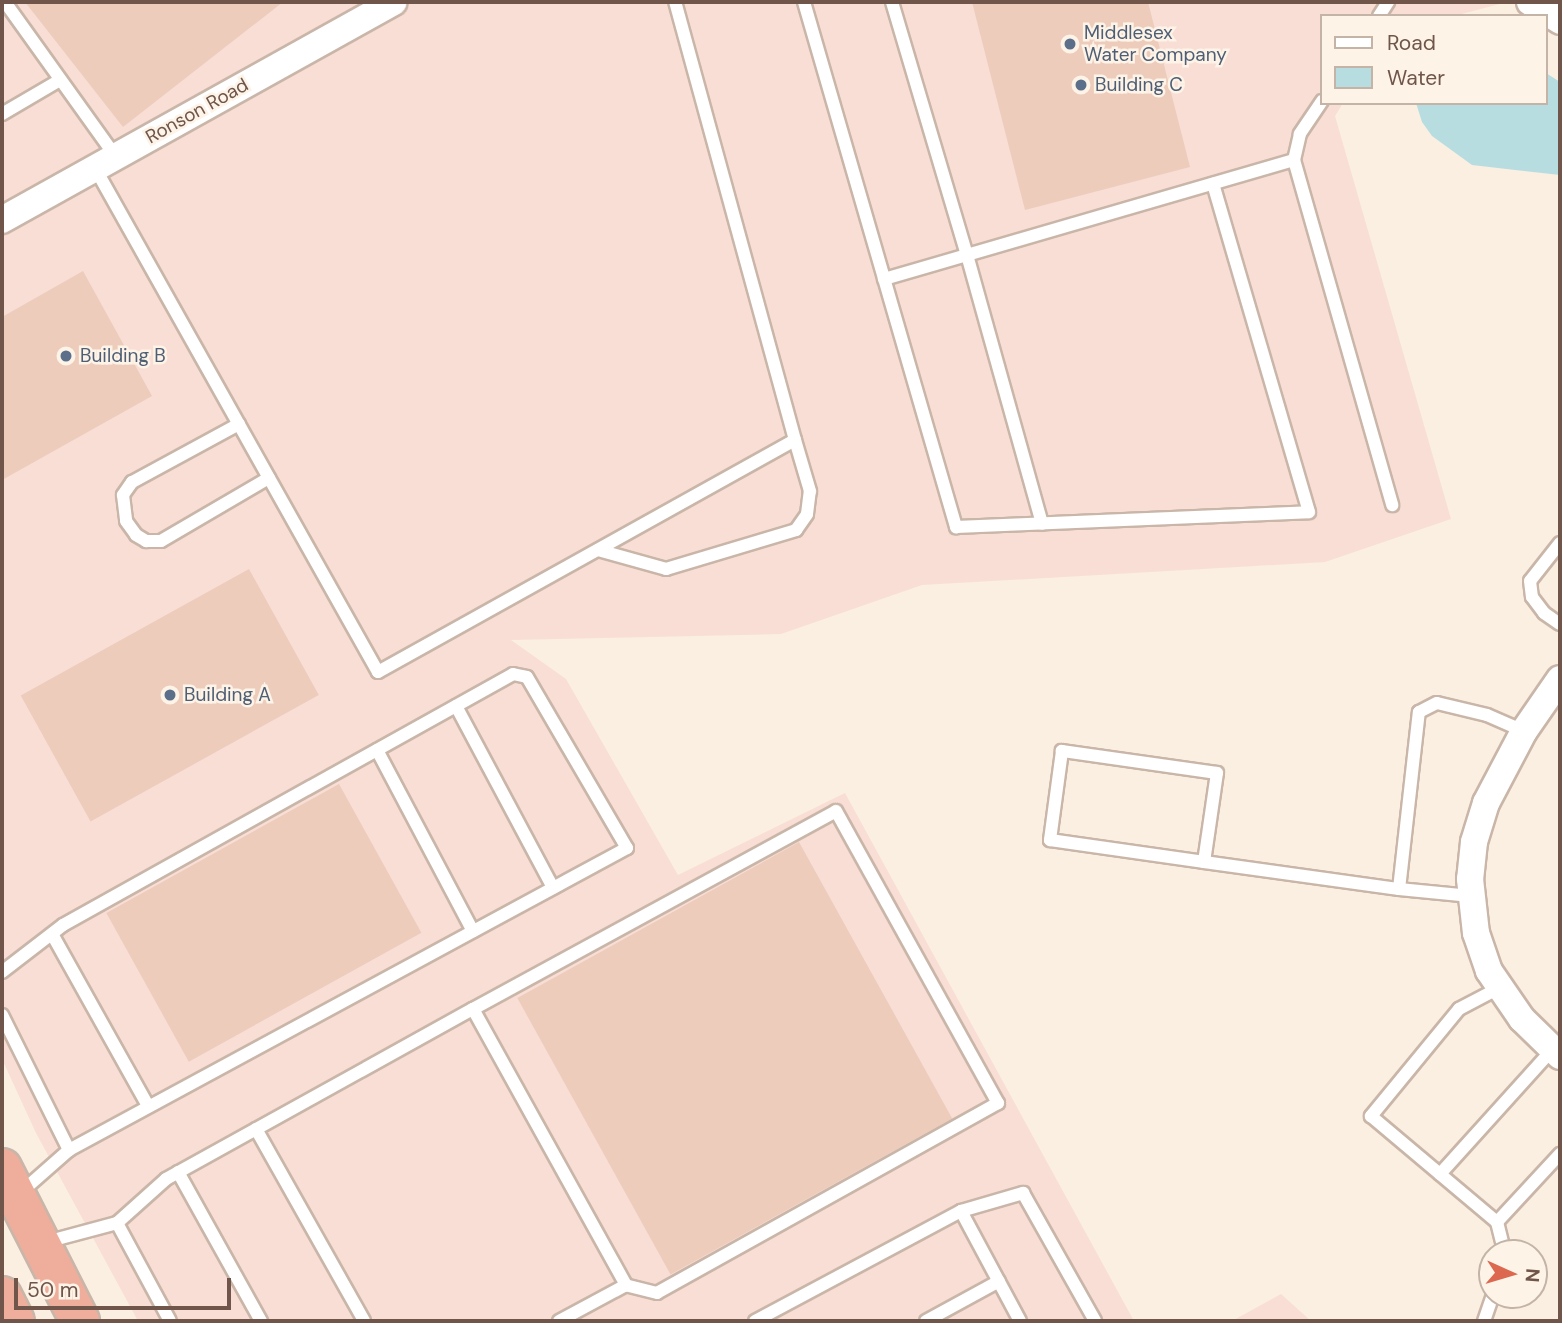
<!DOCTYPE html>
<html>
<head>
<meta charset="utf-8">
<style>
	body { margin:0 }
	#map { position:relative; width:1562px; height:1323px; overflow:hidden; background:#faefe1; font-family:"DM Sans",sans-serif }
	div>[style] { position:absolute }
	.commercial>* { inset:0; background:#f9ded5 }
	.water>* { inset:0; background:#b8dde1 }
	.building>* { inset:0; background:#edccbb; transform-origin:0 0 }
	.roads { filter:drop-shadow(2px 0 #c9b6a9) drop-shadow(-2px 0 #c9b6a9) drop-shadow(0 2px #c9b6a9) drop-shadow(0 -2px #c9b6a9) }
	.lane>* { height:12px; margin:-6px; padding:0 6px; transform-origin:6px; border-radius:6px; background:#fff }
	.street>* { height:26px; margin:-13px; padding:0 13px; transform-origin:13px; border-radius:13px; background:#fff }
	.highway>* { height:38px; margin:-19px; padding:0 19px; transform-origin:19px; border-radius:19px; background:#efae9c }
	.dots>* { width:19px; height:19px; translate:-50% -50%; box-sizing:border-box; border:4px solid #fdf3e7; border-radius:50% }
	span { translate:-50% -50%; white-space:nowrap; text-align:center; line-height:1.15; -webkit-text-stroke:5px #fdf3e7; paint-order:stroke }
	.service-label { font-size:19px; color:#4e5e75 }
	.left { translate:0 -50%; text-align:left }
	.street-label { font-size:19px; color:#6f554a }
	.frame { position:absolute; inset:0; border:4px solid #6f554a; pointer-events:none }
	.legend { position:absolute; left:1320px; top:14px; width:228px; height:91px; box-sizing:border-box; background:#fdf3e7; border:2px solid #c4b4a8; margin:0; padding:9px 12px; list-style:none; font-size:21px; color:#6f554a }
	.legend li { display:flex; align-items:center; gap:14px; height:35px }
	.legend b { width:35px; border:2px solid #c4b4a8 }
	.north { position:absolute; left:1478px; top:1239px; width:70px; height:70px; box-sizing:border-box; background:#fdf3e7; border:2px solid #c4b4a8; border-radius:50%; rotate:94deg; font-size:19px; font-weight:700; line-height:28px; text-align:center; color:#6f554a }
	.north::after { content:''; display:block; margin:auto; width:24px; height:32px; background:#db684f; clip-path:polygon(50% 0,100% 100%,50% 72%,0 100%) }
	.scale { position:absolute; left:14px; top:1278px; width:217px; height:32px; box-sizing:border-box; border:4px solid #6f554a; border-top:0; padding-left:9px; font-size:21px; line-height:24px; white-space:nowrap; color:#6f554a; -webkit-text-stroke:5px #fdf3e7; paint-order:stroke }
</style>
</head>
<body>
<div id="map">
	<div class="commercial">
		<i style="clip-path:polygon(2px 2px,1507px 2px,1454px 16px,1322px 16px,1322px 103px,1343px 103px,1335px 116px,1451px 519px,1325px 562px,922px 585px,781px 634px,511px 640px,566px 679px,678px 875px,845px 793px,1134px 1321px,138px 1321px,36px 1133px,2px 1059px)"></i>
		<i style="clip-path:polygon(1281px 1294px,1311px 1321px,1232px 1321px)"></i>
	</div>
	<div class="water">
		<i style="clip-path:polygon(1546px 73px,1560px 82px,1560px 175px,1472px 165px,1432px 136px,1422px 122px,1416px 103px,1546px 103px)"></i>
	</div>
	<div class="building">
		<i style="clip-path:polygon(25px 2px,283px 2px,123px 127px)"></i>
		<i style="clip-path:polygon(972px 2px,1148px 2px,1190px 167px,1025px 210px)"></i>
		<i style="clip-path:polygon(83px 271px,152px 396px,2px 480px,2px 317px)"></i>
		<i style="left:249px;top:569px;width:144px;height:261px;rotate:61deg"></i>
		<i style="left:339px;top:784px;width:170px;height:266px;rotate:61deg"></i>
		<i style="left:799px;top:842px;width:316px;height:322px;rotate:61deg"></i>
	</div>
	<div class="roads">
		<div class="lane">
			<i style="left:5px;top:2px;width:191px;rotate:54.4deg"></i>
			<i style="left:804px;top:2px;width:547px;rotate:73.85deg"></i>
			<i style="left:956px;top:527px;width:353px;rotate:-2.4deg"></i>
			<i style="left:1309px;top:512px;width:342px;rotate:-106.3deg"></i>
			<i style="left:892px;top:2px;width:264px;rotate:73.5deg"></i>
			<i style="left:967px;top:255px;width:279px;rotate:74.4deg"></i>
			<i style="left:1379px;top:16px;width:17px;rotate:-57deg"></i>
			<i style="left:1322px;top:101px;width:40px;rotate:124deg"></i>
			<i style="left:1300px;top:134px;width:27px;rotate:103deg"></i>
			<i style="left:1294px;top:160px;width:359px;rotate:74.1deg"></i>
			<i style="left:2px;top:114px;width:67px;rotate:-30.4deg"></i>
			<i style="left:95px;top:168px;width:578px;rotate:60.69deg"></i>
			<i style="left:378px;top:672px;width:477px;rotate:-29.1deg"></i>
			<i style="left:795px;top:440px;width:454px;rotate:-105.3deg"></i>
			<i style="left:884px;top:279px;width:427px;rotate:-16.2deg"></i>
			<i style="left:239px;top:424px;width:122px;rotate:151.5deg"></i>
			<i style="left:132px;top:482px;width:16px;rotate:125deg"></i>
			<i style="left:123px;top:495px;width:26px;rotate:83deg"></i>
			<i style="left:126px;top:521px;width:17px;rotate:54deg"></i>
			<i style="left:136px;top:535px;width:12px;rotate:31deg"></i>
			<i style="left:146px;top:541px;width:15px"></i>
			<i style="left:161px;top:541px;width:125px;rotate:-30.3deg"></i>
			<i style="left:1560px;top:543px;width:48px;rotate:128.3deg"></i>
			<i style="left:1530px;top:581px;width:16px;rotate:83deg"></i>
			<i style="left:1532px;top:597px;width:20px;rotate:53deg"></i>
			<i style="left:1544px;top:613px;width:19px;rotate:35deg"></i>
			<i style="left:598px;top:550px;width:71px;rotate:15.6deg"></i>
			<i style="left:666px;top:569px;width:136px;rotate:-16.7deg"></i>
			<i style="left:796px;top:530px;width:19px;rotate:-55deg"></i>
			<i style="left:807px;top:514px;width:23px;rotate:-83deg"></i>
			<i style="left:810px;top:491px;width:53px;rotate:-106.4deg"></i>
			<i style="left:456px;top:706px;width:206px;rotate:61.9deg"></i>
			<i style="left:377px;top:750px;width:205px;rotate:62.1deg"></i>
			<i style="left:1204px;top:862px;width:90px;rotate:-81.7deg"></i>
			<i style="left:1217px;top:773px;width:157px;rotate:-171.9deg"></i>
			<i style="left:1062px;top:751px;width:90px;rotate:97.7deg"></i>
			<i style="left:1050px;top:840px;width:156px;rotate:8.1deg"></i>
			<i style="left:1204px;top:862px;width:197px;rotate:7.9deg"></i>
			<i style="left:1399px;top:889px;width:72px;rotate:5.6deg"></i>
			<i style="left:1399px;top:889px;width:178px;rotate:-83.6deg"></i>
			<i style="left:1419px;top:712px;width:20px;rotate:-27deg"></i>
			<i style="left:1437px;top:703px;width:51px;rotate:13.5deg"></i>
			<i style="left:1487px;top:715px;width:40px;rotate:23.4deg"></i>
			<i style="left:52px;top:934px;width:197px;rotate:60.8deg"></i>
			<i style="left:2px;top:972px;width:77px;rotate:-37.6deg"></i>
			<i style="left:63px;top:925px;width:515px;rotate:-29.15deg"></i>
			<i style="left:513px;top:674px;width:14px;rotate:12deg"></i>
			<i style="left:527px;top:677px;width:198px;rotate:59.7deg"></i>
			<i style="left:627px;top:848px;width:634px;rotate:151.58deg"></i>
			<i style="left:69px;top:1150px;width:65px;rotate:138.7deg"></i>
			<i style="left:1499px;top:988px;width:45px;rotate:152.3deg"></i>
			<i style="left:1459px;top:1009px;width:139px;rotate:129.4deg"></i>
			<i style="left:1371px;top:1116px;width:165px;rotate:40.1deg"></i>
			<i style="left:1497px;top:1222px;width:93px;rotate:-47.2deg"></i>
			<i style="left:473px;top:1009px;width:413px;rotate:-28.6deg"></i>
			<i style="left:836px;top:811px;width:334px;rotate:61deg"></i>
			<i style="left:998px;top:1103px;width:390px;rotate:150.9deg"></i>
			<i style="left:657px;top:1293px;width:32px;rotate:-166deg"></i>
			<i style="left:2px;top:1015px;width:151px;rotate:63.6deg"></i>
			<i style="left:256px;top:1129px;width:220px;rotate:60.6deg"></i>
			<i style="left:178px;top:1172px;width:171px;rotate:60.9deg"></i>
			<i style="left:1440px;top:1174px;width:167px;rotate:-47.9deg"></i>
			<i style="left:961px;top:1211px;width:125px;rotate:61.8deg"></i>
			<i style="left:1497px;top:1222px;width:32px;rotate:76deg"></i>
			<i style="left:117px;top:1223px;width:66px;rotate:-41.9deg"></i>
			<i style="left:166px;top:1179px;width:351px;rotate:-29deg"></i>
			<i style="left:473px;top:1009px;width:316px;rotate:61deg"></i>
			<i style="left:626px;top:1285px;width:76px;rotate:151.8deg"></i>
			<i style="left:46px;top:1242px;width:73px;rotate:-15deg"></i>
			<i style="left:117px;top:1223px;width:111px;rotate:61.6deg"></i>
			<i style="left:755px;top:1321px;width:234px;rotate:-28.1deg"></i>
			<i style="left:961px;top:1211px;width:65px;rotate:-16.2deg"></i>
			<i style="left:1023px;top:1193px;width:147px;rotate:60.6deg"></i>
			<i style="left:926px;top:1321px;width:83px;rotate:-28.7deg"></i>
			<i style="left:1484px;top:1321px;width:28px;rotate:-71deg"></i>
		</div>
		<div class="street">
			<i style="left:1530px;top:2px;width:36px;rotate:32deg"></i>
			<i style="left:2px;top:220px;width:448px;rotate:-29.1deg"></i>
			<i style="left:1560px;top:679px;width:63px;rotate:124.7deg"></i>
			<i style="left:1524px;top:731px;width:81px;rotate:117.8deg"></i>
			<i style="left:1486px;top:803px;width:41px;rotate:107.1deg"></i>
			<i style="left:1474px;top:842px;width:37px;rotate:96deg"></i>
			<i style="left:1470px;top:879px;width:54px;rotate:83.7deg"></i>
			<i style="left:1476px;top:933px;width:40px;rotate:71.1deg"></i>
			<i style="left:1489px;top:971px;width:58px;rotate:55.5deg"></i>
			<i style="left:1522px;top:1019px;width:53px;rotate:44.2deg"></i>
		</div>
		<div class="highway">
			<i style="left:2px;top:1168px;width:172px;rotate:63deg"></i>
			<i style="left:2px;top:1296px;width:28px;rotate:63deg"></i>
		</div>
	</div>
	<div class="dots">
		<i style="left:1070px;top:44px;background:#5c6f8a"></i>
		<i style="left:1081px;top:85px;background:#5c6f8a"></i>
		<i style="left:66px;top:356px;background:#5c6f8a"></i>
		<i style="left:170px;top:695px;background:#5c6f8a"></i>
	</div>
	<div class="service-label">
		<span class="left" style="left:1084px;top:44px">Middlesex<br>Water Company</span>
		<span class="left" style="left:1095px;top:85px">Building C</span>
		<span class="left" style="left:80px;top:356px">Building B</span>
		<span class="left" style="left:184px;top:695px">Building A</span>
	</div>
	<div class="street-label">
		<span style="left:197px;top:111px;rotate:-29deg">Ronson Road</span>
	</div>
	<div class="frame"></div>
	<ul class="legend">
	<li><b style="height:9px;background:#fff"></b>Road</li>
	<li><b style="height:19px;background:#b8dde1"></b>Water</li>
	</ul>
	<div class="north">N</div>
	<div class="scale">50 m</div>
</div>
</body>
</html>
